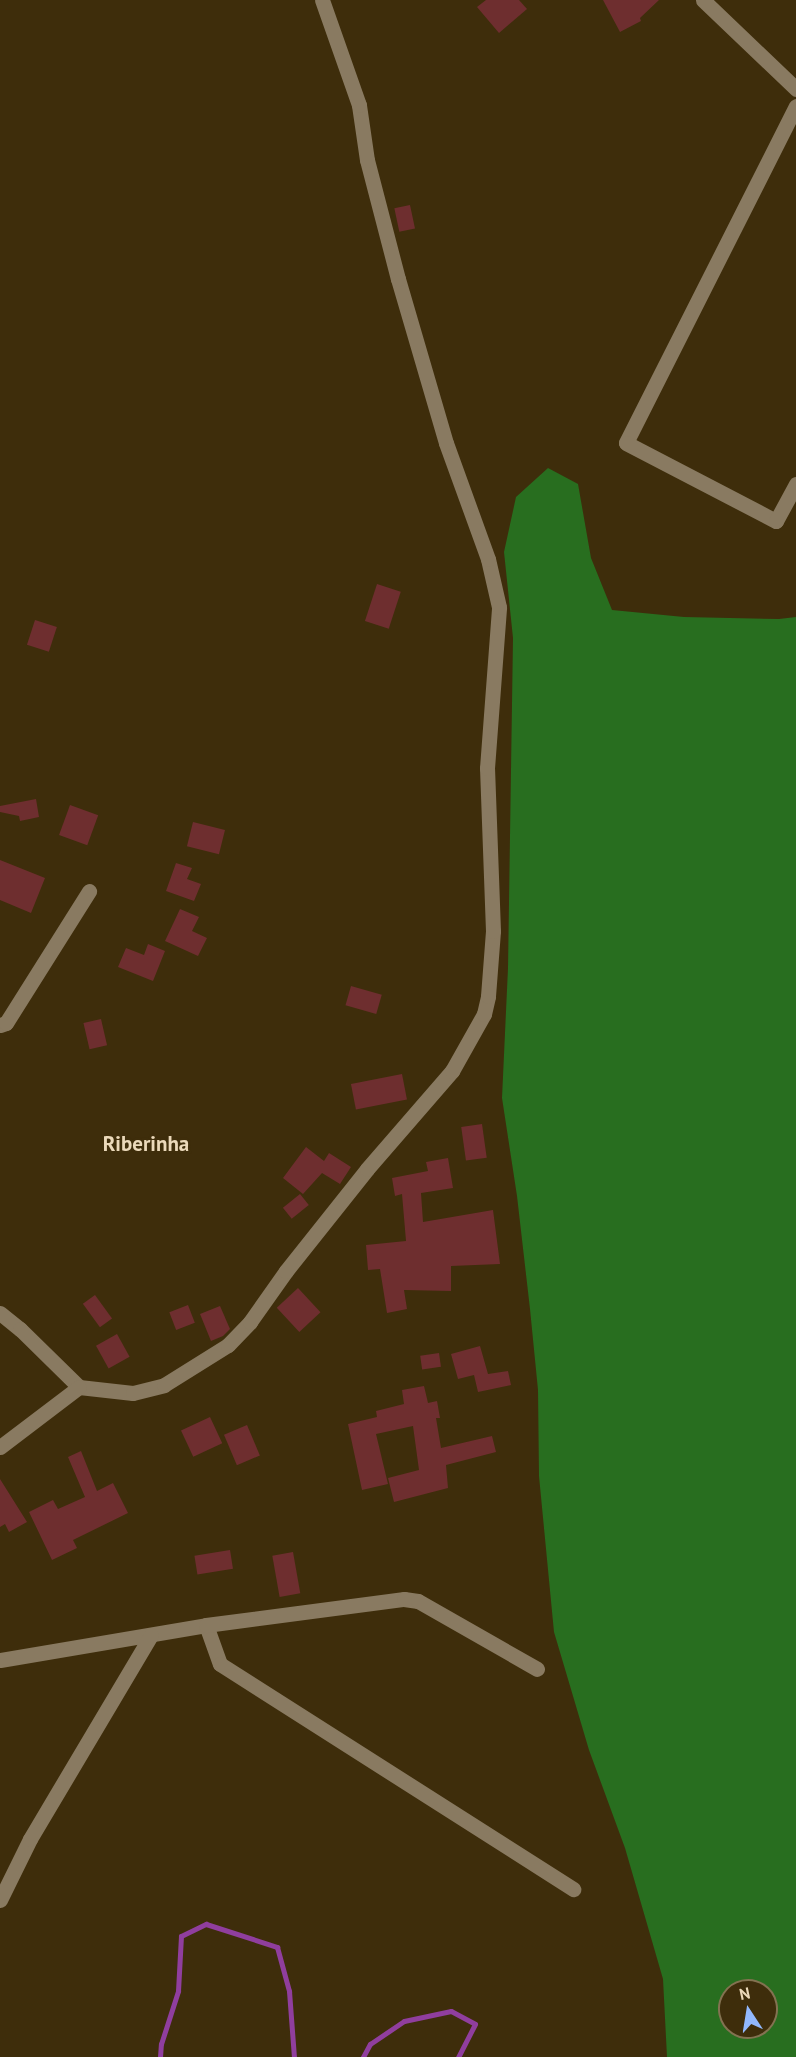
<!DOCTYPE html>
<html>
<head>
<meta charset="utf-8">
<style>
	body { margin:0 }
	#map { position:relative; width:796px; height:2057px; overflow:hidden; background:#3e2d0b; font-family:"PT Sans",sans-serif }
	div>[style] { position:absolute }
	.forest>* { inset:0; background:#286e1f }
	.stream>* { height:5px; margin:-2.5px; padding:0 2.5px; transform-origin:2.5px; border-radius:2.5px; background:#903e9e }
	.building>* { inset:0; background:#6e2e2f; transform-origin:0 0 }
	.minor>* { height:15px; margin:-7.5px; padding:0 7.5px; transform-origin:7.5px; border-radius:7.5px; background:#897a61 }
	span { translate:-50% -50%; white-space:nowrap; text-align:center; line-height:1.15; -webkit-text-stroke:5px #3e2d0b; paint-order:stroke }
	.neighbourhood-label { font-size:21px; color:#ebd9ba; font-weight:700 }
	.north { position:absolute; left:718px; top:1979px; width:60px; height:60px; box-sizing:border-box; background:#3e2d0b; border:2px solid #837251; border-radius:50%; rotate:348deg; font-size:16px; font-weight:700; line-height:24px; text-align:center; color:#ebd9ba }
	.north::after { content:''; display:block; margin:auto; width:21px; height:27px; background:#91b8fd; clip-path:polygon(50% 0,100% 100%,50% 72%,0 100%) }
</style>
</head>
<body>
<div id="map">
	<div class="forest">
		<i style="clip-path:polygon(evenodd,548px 468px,578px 484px,591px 558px,612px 610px,684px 617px,779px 619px,796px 617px,796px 2057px,667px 2057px,663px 1979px,625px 1848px,589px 1750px,554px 1632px,539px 1476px,538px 1390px,530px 1309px,517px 1196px,502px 1098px,508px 968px,513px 638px,504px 552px,516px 497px,548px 468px,730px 1991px,766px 1991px,766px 2027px,730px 2027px,730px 1991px)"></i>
	</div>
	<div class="stream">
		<i style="left:160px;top:2057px;width:13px;rotate:-86deg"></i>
		<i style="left:161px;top:2044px;width:56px;rotate:-72.2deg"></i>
		<i style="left:178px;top:1991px;width:55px;rotate:-86.9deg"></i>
		<i style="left:181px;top:1936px;width:28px;rotate:-26deg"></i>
		<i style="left:206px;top:1924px;width:75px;rotate:17.9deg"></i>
		<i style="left:277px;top:1947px;width:46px;rotate:74.7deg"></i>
		<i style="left:289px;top:1991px;width:66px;rotate:85.7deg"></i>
		<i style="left:363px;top:2057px;width:15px;rotate:-62deg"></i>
		<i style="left:370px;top:2044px;width:41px;rotate:-34.1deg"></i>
		<i style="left:404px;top:2021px;width:48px;rotate:-12deg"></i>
		<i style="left:451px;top:2011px;width:27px;rotate:28deg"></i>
		<i style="left:475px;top:2024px;width:37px;rotate:117deg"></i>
	</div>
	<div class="building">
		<i style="clip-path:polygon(486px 0,519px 0,527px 9px,499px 33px,477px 7px)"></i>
		<i style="clip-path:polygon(603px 0,659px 0,640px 18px,641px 21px,620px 32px)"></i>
		<i style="left:410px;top:205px;width:24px;height:16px;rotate:78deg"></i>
		<i style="left:377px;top:584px;width:25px;height:39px;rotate:18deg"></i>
		<i style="left:35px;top:620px;width:23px;height:26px;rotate:18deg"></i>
		<i style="clip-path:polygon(36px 799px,39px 817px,20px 821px,19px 816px,0 812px,0 806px)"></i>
		<i style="left:70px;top:805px;width:30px;height:32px;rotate:20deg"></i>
		<i style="left:193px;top:822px;width:33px;height:25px;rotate:14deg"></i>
		<i style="clip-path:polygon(0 860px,45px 878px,31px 913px,0 900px)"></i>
		<i style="clip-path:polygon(176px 863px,192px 868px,187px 879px,201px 884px,194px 901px,166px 891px)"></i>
		<i style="clip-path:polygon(180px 909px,199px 917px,192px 931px,207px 938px,198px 956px,165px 941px)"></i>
		<i style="clip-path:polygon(148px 944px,165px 951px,153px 981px,118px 967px,126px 948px,144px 955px)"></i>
		<i style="left:351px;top:986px;width:32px;height:20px;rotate:16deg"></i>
		<i style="left:101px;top:1019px;width:27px;height:18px;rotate:77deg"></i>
		<i style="left:402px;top:1074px;width:26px;height:52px;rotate:79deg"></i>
		<i style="left:482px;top:1124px;width:34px;height:21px;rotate:82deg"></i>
		<i style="clip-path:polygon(306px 1147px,324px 1161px,329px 1153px,351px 1167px,340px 1184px,322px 1173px,303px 1194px,283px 1178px)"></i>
		<i style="clip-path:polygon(448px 1158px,453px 1188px,421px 1193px,423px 1222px,493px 1210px,500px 1264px,451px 1266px,451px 1291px,404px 1290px,407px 1309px,387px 1313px,380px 1269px,368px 1270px,366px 1245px,406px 1241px,402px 1194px,395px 1196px,392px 1178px,428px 1171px,426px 1162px)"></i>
		<i style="left:300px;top:1194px;width:14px;height:22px;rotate:51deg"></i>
		<i style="left:298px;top:1288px;width:33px;height:29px;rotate:47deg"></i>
		<i style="left:95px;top:1295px;width:29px;height:15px;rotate:54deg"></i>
		<i style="left:188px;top:1305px;width:19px;height:20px;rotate:69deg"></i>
		<i style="clip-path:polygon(220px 1306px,230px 1329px,223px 1336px,211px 1341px,200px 1314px)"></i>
		<i style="left:117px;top:1334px;width:26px;height:24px;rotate:61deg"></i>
		<i style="clip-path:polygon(480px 1346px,488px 1374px,508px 1371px,511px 1385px,478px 1392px,474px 1375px,458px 1379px,451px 1354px)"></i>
		<i style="left:439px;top:1353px;width:14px;height:19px;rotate:82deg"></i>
		<i style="clip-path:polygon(424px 1386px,428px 1403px,437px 1401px,440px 1418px,436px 1418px,441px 1448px,492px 1436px,496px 1452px,446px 1465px,448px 1488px,394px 1502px,388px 1478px,419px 1470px,413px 1426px,376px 1434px,388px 1484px,362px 1490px,348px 1424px,377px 1417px,376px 1411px,404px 1404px,402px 1390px)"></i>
		<i style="left:210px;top:1417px;width:29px;height:32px;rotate:65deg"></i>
		<i style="left:247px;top:1425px;width:33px;height:25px;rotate:67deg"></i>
		<i style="clip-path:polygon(81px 1451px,97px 1491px,113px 1483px,128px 1513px,73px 1540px,77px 1548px,52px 1560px,29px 1512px,53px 1500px,58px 1509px,85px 1497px,68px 1457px)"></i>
		<i style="clip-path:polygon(0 1479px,27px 1522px,9px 1532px,5px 1524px,0 1527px)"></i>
		<i style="left:230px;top:1550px;width:19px;height:36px;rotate:81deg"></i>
		<i style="left:293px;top:1552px;width:42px;height:21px;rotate:80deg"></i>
	</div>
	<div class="minor">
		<i style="left:703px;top:0;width:129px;rotate:43.7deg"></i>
		<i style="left:796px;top:106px;width:377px;rotate:116.8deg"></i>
		<i style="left:626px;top:443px;width:169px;rotate:27.5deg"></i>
		<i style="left:776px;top:521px;width:42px;rotate:-61.6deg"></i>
		<i style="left:0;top:1025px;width:6px;rotate:-18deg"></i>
		<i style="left:6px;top:1023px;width:156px;rotate:-57.8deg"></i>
		<i style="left:0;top:1313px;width:26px;rotate:39deg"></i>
		<i style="left:20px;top:1329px;width:83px;rotate:44.5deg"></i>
		<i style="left:79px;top:1387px;width:54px;rotate:6.3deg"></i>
		<i style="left:133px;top:1393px;width:32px;rotate:-14deg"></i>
		<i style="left:164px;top:1385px;width:75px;rotate:-32deg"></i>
		<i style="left:228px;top:1345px;width:32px;rotate:-46deg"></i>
		<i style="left:250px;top:1322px;width:62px;rotate:-54.8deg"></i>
		<i style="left:286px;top:1271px;width:130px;rotate:-51.5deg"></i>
		<i style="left:367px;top:1169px;width:130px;rotate:-49.1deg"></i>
		<i style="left:452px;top:1071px;width:65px;rotate:-60.7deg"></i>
		<i style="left:484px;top:1014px;width:18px;rotate:-77deg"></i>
		<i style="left:488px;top:996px;width:65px;rotate:-85.6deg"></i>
		<i style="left:493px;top:931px;width:163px;rotate:-92.1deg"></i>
		<i style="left:487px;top:768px;width:161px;rotate:-85.7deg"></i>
		<i style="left:499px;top:607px;width:49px;rotate:-102.9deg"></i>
		<i style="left:488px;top:559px;width:123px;rotate:-109.9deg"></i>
		<i style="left:446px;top:443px;width:171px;rotate:-106.3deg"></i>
		<i style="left:398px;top:279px;width:123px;rotate:-104.6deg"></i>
		<i style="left:367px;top:160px;width:56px;rotate:-98.3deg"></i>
		<i style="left:359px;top:105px;width:111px;rotate:-109.4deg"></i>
		<i style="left:0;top:1447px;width:99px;rotate:-37.2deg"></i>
		<i style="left:206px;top:1625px;width:41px;rotate:70.3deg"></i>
		<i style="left:220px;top:1664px;width:419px;rotate:32.5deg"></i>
		<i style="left:0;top:1660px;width:209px;rotate:-9.6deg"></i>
		<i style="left:206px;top:1625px;width:200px;rotate:-7.5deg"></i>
		<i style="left:404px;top:1599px;width:14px;rotate:8deg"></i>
		<i style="left:418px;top:1601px;width:137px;rotate:29.7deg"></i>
		<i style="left:0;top:1900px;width:68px;rotate:-63.8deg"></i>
		<i style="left:30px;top:1839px;width:237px;rotate:-59.3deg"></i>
	</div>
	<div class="neighbourhood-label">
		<span style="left:146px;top:1144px">Riberinha</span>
	</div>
	<div class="north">N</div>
</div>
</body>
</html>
